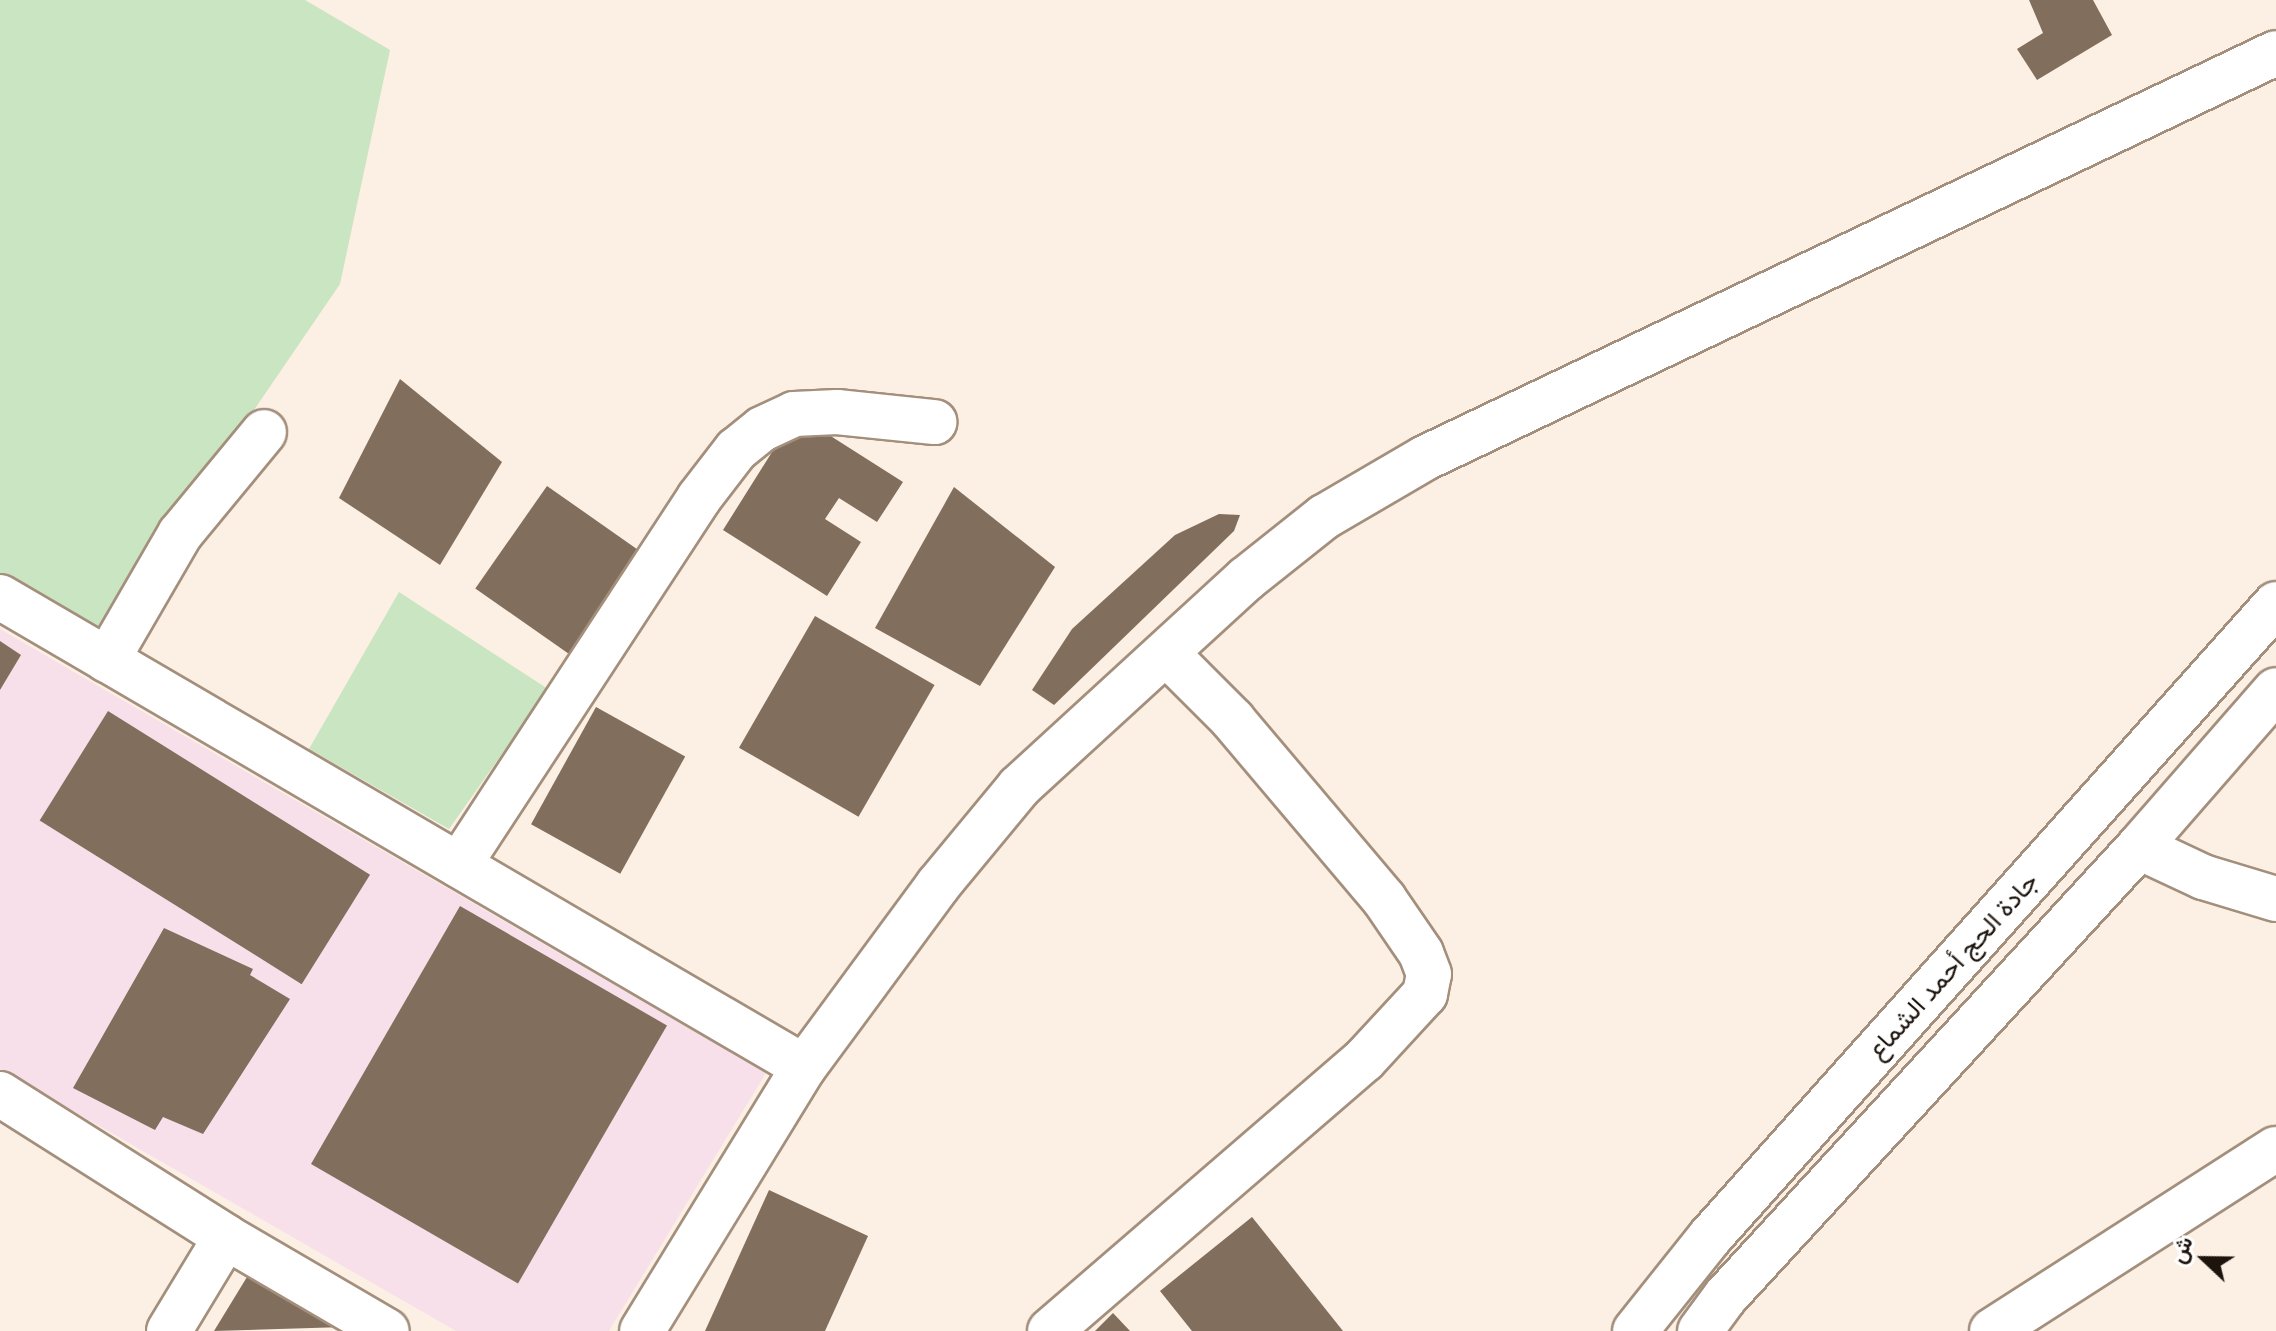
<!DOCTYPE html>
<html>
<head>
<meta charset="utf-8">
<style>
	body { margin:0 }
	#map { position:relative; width:2276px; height:1331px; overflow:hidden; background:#fcefe3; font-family:"Fira Sans Condensed",Vazirmatn,sans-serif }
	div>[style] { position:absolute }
	.education>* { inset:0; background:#f8e0ea }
	.green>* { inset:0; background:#cae5c1 }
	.building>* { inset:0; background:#816e5c; transform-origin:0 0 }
	.roads { filter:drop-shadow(2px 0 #a38f7c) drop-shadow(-2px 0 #a38f7c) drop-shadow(0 2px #a38f7c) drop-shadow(0 -2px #a38f7c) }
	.street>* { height:44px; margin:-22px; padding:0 22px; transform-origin:22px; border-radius:22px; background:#fff }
	.secondary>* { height:44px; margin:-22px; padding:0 22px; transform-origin:22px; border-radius:22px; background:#fff }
	.primary>* { height:44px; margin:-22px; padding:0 22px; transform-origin:22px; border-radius:22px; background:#fff }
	span { translate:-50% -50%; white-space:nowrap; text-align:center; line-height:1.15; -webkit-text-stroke:7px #fff; paint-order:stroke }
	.street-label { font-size:26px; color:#1c140d }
	.north { position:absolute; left:2164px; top:1219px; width:80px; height:80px; -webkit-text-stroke:6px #fff; paint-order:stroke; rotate:292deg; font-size:22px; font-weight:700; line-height:32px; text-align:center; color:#1c140d }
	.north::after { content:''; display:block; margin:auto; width:28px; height:36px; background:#1c140d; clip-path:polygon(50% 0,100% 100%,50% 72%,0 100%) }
</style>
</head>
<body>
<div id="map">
	<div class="education">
		<i style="clip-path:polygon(0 629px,766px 1073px,609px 1331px,456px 1331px,0 1069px)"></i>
	</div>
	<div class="green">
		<i style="clip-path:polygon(0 0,305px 0,390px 50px,340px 284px,102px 633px,0 574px)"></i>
		<i style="clip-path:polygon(399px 592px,548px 689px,449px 829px,309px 749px)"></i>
	</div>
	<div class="building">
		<i style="clip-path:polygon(2029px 0,2093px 0,2112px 35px,2037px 80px,2017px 49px,2043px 33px)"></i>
		<i style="clip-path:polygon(400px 379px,502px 462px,440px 565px,339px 498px)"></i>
		<i style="clip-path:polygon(796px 414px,903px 482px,877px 522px,839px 498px,825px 519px,861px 542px,827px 596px,723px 530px)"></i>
		<i style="left:547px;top:486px;width:114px;height:125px;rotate:35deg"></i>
		<i style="clip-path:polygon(954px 487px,1055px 567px,980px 686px,875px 628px)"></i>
		<i style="clip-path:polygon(1219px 514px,1240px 515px,1234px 531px,1054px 705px,1032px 690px,1072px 629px,1175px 535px)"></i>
		<i style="left:815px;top:616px;width:138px;height:152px;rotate:30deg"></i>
		<i style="clip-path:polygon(0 641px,21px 655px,0 690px)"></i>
		<i style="left:596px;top:707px;width:102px;height:134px;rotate:29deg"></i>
		<i style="left:108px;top:711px;width:309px;height:129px;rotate:32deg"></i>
		<i style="left:460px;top:906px;width:239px;height:298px;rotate:30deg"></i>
		<i style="clip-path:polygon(164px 928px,253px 969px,250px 975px,290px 999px,203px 1134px,163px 1117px,155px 1130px,73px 1088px)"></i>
		<i style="clip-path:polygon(769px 1190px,868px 1236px,825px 1331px,705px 1331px)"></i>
		<i style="clip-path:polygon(1252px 1217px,1343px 1331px,1192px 1331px,1160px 1291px)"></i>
		<i style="clip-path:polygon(247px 1277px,344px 1327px,214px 1331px)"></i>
		<i style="clip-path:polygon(1113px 1313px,1130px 1331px,1095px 1331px)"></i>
	</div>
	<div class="roads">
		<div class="street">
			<i style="left:0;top:597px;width:931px;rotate:30.31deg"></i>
			<i style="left:107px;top:660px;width:146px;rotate:-59.9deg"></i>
			<i style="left:180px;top:534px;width:132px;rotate:-50.5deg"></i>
			<i style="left:2139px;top:847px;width:71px;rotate:25.1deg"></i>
			<i style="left:2203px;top:877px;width:76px;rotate:16.8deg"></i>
			<i style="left:459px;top:865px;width:439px;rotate:-56.8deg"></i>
			<i style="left:699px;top:498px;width:61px;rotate:-52.4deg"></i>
			<i style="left:736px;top:450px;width:33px;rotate:-39deg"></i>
			<i style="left:762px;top:429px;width:35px;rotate:-25deg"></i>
			<i style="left:794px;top:414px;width:43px;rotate:-2.7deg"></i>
			<i style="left:837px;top:412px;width:98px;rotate:5.9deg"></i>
			<i style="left:0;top:1094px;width:267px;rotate:32.3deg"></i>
			<i style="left:169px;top:1331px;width:110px;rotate:-58.8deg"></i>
			<i style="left:226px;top:1237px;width:186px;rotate:30.3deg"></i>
			<i style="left:1050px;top:1331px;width:415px;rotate:-40.8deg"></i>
			<i style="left:1364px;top:1060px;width:90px;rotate:-47.3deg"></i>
			<i style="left:1425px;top:994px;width:20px;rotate:-79deg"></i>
			<i style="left:1429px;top:974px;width:22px;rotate:-111deg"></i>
			<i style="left:1421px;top:953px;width:65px;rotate:-124.4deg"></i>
			<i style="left:1384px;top:899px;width:234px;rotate:-130.2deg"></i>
			<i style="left:1233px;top:720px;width:92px;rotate:-135deg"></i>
			<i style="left:1992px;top:1331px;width:337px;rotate:-32.7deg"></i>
		</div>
		<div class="secondary">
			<i style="left:642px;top:1331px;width:310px;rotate:-58.5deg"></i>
			<i style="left:804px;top:1067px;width:226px;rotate:-53.6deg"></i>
			<i style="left:938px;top:885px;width:127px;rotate:-50.4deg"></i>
			<i style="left:1019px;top:787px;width:308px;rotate:-42.5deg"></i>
			<i style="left:1246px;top:579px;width:100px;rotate:-38.5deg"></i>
			<i style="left:1324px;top:517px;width:117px;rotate:-30.3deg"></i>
			<i style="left:1425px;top:458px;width:942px;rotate:-25.45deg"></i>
		</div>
		<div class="primary">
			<i style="left:1635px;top:1331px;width:120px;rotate:-51.4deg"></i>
			<i style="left:1710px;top:1237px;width:849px;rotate:-48.2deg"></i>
			<i style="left:1700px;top:1331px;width:42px;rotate:-53.7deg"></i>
			<i style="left:1725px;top:1297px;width:611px;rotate:-47.39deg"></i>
			<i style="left:2139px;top:847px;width:208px;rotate:-48.9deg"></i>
		</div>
	</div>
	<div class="street-label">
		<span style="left:1953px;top:966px;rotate:-48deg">جادة الحج أحمد الشماع</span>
	</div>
	<div class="north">ش</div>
</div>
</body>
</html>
